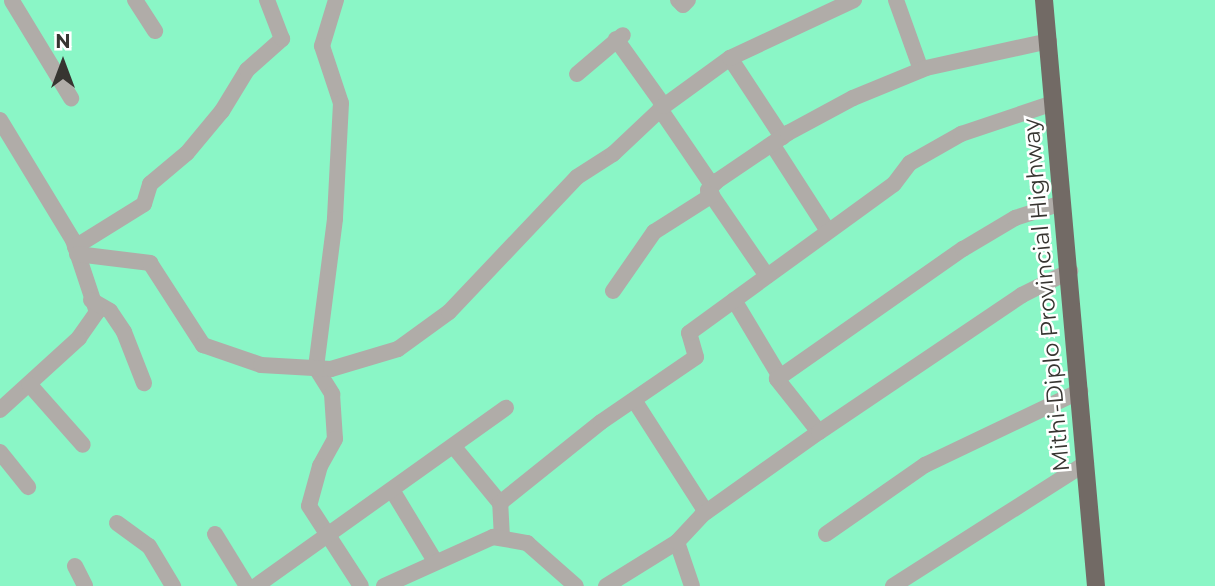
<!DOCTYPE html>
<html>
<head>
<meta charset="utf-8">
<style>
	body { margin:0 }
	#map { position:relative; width:1215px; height:586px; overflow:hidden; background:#fffbf2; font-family:Montserrat,sans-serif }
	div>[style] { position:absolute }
	.green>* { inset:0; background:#8af6c6; transform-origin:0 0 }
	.minor>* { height:16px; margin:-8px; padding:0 8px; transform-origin:8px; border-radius:8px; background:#b0aca8 }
	.major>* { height:18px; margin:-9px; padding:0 9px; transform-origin:9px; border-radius:9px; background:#726a65 }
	span { translate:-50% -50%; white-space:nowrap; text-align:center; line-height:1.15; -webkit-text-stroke:5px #fff; paint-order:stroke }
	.street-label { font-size:23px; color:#373531 }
	.north { position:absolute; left:28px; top:28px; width:70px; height:70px; -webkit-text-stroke:5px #fff; paint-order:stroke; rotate:0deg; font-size:19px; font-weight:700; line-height:28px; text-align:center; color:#373531 }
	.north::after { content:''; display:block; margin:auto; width:24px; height:32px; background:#373531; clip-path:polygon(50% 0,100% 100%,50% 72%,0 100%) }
</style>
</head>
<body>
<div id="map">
	<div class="green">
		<i style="left:0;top:0;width:1215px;height:586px"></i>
	</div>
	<div class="minor">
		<i style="left:135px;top:0;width:37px;rotate:57deg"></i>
		<i style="left:336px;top:0;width:48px;rotate:106.9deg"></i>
		<i style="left:322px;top:46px;width:60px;rotate:71.6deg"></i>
		<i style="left:341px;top:103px;width:116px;rotate:93deg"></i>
		<i style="left:335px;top:219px;width:150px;rotate:97.3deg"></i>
		<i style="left:316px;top:368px;width:31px;rotate:58deg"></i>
		<i style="left:332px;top:394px;width:45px;rotate:86.2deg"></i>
		<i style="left:335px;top:439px;width:31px;rotate:119deg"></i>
		<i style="left:320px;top:466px;width:41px;rotate:105.4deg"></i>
		<i style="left:309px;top:506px;width:95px;rotate:57deg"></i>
		<i style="left:678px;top:0;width:7px;rotate:45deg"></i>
		<i style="left:683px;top:5px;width:7px;rotate:-45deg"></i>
		<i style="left:896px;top:0;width:74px;rotate:70.3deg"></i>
		<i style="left:12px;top:1px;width:114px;rotate:58.7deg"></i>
		<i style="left:616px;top:39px;width:82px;rotate:54.4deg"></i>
		<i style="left:730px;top:58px;width:95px;rotate:56.6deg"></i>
		<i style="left:577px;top:74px;width:60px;rotate:-40.3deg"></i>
		<i style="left:660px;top:109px;width:92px;rotate:55.6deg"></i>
		<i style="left:0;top:120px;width:140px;rotate:58.7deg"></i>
		<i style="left:73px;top:240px;width:76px;rotate:71.6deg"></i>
		<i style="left:97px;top:312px;width:32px;rotate:125deg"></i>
		<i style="left:79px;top:338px;width:107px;rotate:137.7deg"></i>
		<i style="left:772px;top:144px;width:103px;rotate:57.2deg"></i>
		<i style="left:75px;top:247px;width:81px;rotate:-31.9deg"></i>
		<i style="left:144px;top:204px;width:21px;rotate:-73deg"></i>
		<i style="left:150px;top:184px;width:48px;rotate:-40deg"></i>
		<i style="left:187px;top:153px;width:55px;rotate:-50.2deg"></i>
		<i style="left:222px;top:111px;width:48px;rotate:-58.6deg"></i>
		<i style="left:247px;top:70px;width:47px;rotate:-41.5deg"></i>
		<i style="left:282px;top:39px;width:42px;rotate:-111deg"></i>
		<i style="left:77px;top:254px;width:74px;rotate:7deg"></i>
		<i style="left:150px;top:263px;width:98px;rotate:57.1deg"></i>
		<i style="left:203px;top:345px;width:61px;rotate:19deg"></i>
		<i style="left:261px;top:365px;width:70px;rotate:3.3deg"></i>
		<i style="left:331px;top:369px;width:70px;rotate:-16.6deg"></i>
		<i style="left:398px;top:349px;width:63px;rotate:-36deg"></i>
		<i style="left:449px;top:312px;width:186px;rotate:-46.5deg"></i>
		<i style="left:577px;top:177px;width:43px;rotate:-32.6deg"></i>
		<i style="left:613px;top:154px;width:70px;rotate:-43.3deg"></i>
		<i style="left:664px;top:106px;width:82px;rotate:-36deg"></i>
		<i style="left:730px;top:58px;width:137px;rotate:-25.1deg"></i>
		<i style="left:767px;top:276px;width:104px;rotate:-124.5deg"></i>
		<i style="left:708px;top:190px;width:13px;rotate:-45deg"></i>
		<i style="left:717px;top:181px;width:86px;rotate:-34.1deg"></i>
		<i style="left:788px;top:133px;width:74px;rotate:-28.3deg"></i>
		<i style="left:853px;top:98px;width:79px;rotate:-22.3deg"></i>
		<i style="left:926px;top:68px;width:126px;rotate:-12.4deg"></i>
		<i style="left:613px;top:291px;width:72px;rotate:-55.2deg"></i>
		<i style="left:654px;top:232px;width:69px;rotate:-32.5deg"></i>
		<i style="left:91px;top:300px;width:22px;rotate:30deg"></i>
		<i style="left:110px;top:311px;width:25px;rotate:56deg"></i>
		<i style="left:124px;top:332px;width:55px;rotate:68.6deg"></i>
		<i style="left:734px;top:300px;width:90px;rotate:59.1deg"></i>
		<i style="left:29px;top:384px;width:81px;rotate:48.5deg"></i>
		<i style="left:634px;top:400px;width:133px;rotate:57.3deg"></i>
		<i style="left:819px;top:432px;width:68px;rotate:-128.4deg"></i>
		<i style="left:777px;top:379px;width:227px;rotate:-35deg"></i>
		<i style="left:963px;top:249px;width:61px;rotate:-30.8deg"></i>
		<i style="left:1015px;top:218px;width:49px;rotate:-17.7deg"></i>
		<i style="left:454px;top:447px;width:72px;rotate:50.6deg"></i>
		<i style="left:0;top:452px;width:45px;rotate:51.3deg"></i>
		<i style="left:392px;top:490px;width:83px;rotate:58.8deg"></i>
		<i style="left:117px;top:523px;width:39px;rotate:36deg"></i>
		<i style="left:149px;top:546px;width:47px;rotate:59deg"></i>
		<i style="left:215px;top:534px;width:61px;rotate:58.4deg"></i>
		<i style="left:826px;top:534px;width:121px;rotate:-34.9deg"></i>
		<i style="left:925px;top:465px;width:172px;rotate:-25.5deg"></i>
		<i style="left:502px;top:538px;width:35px;rotate:-93deg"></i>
		<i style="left:500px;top:503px;width:129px;rotate:-38.7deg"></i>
		<i style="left:601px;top:422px;width:115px;rotate:-34.4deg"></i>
		<i style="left:696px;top:357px;width:25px;rotate:-106deg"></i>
		<i style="left:689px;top:333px;width:253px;rotate:-36deg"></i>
		<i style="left:894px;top:184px;width:26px;rotate:-53deg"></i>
		<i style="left:910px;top:163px;width:59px;rotate:-29.6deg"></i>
		<i style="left:961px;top:134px;width:97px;rotate:-18.6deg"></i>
		<i style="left:677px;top:542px;width:46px;rotate:71.2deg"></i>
		<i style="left:75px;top:566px;width:22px;rotate:63deg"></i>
		<i style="left:256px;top:586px;width:307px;rotate:-35.5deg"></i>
		<i style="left:384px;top:586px;width:120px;rotate:-24.2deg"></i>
		<i style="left:493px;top:537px;width:35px;rotate:10deg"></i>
		<i style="left:527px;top:543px;width:65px;rotate:41.3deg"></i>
		<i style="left:606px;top:586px;width:84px;rotate:-31.8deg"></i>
		<i style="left:677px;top:542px;width:37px;rotate:-47deg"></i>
		<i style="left:702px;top:515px;width:143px;rotate:-35.4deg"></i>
		<i style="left:819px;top:432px;width:245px;rotate:-34deg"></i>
		<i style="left:1022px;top:295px;width:54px;rotate:-26.6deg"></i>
		<i style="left:893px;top:586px;width:229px;rotate:-32.5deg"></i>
	</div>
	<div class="major">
		<i style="left:1044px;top:0;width:588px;rotate:84.93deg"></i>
	</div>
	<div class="street-label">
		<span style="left:1046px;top:295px;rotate:-95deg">Mithi-Diplo Provincial Highway</span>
	</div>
	<div class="north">N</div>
</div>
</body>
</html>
